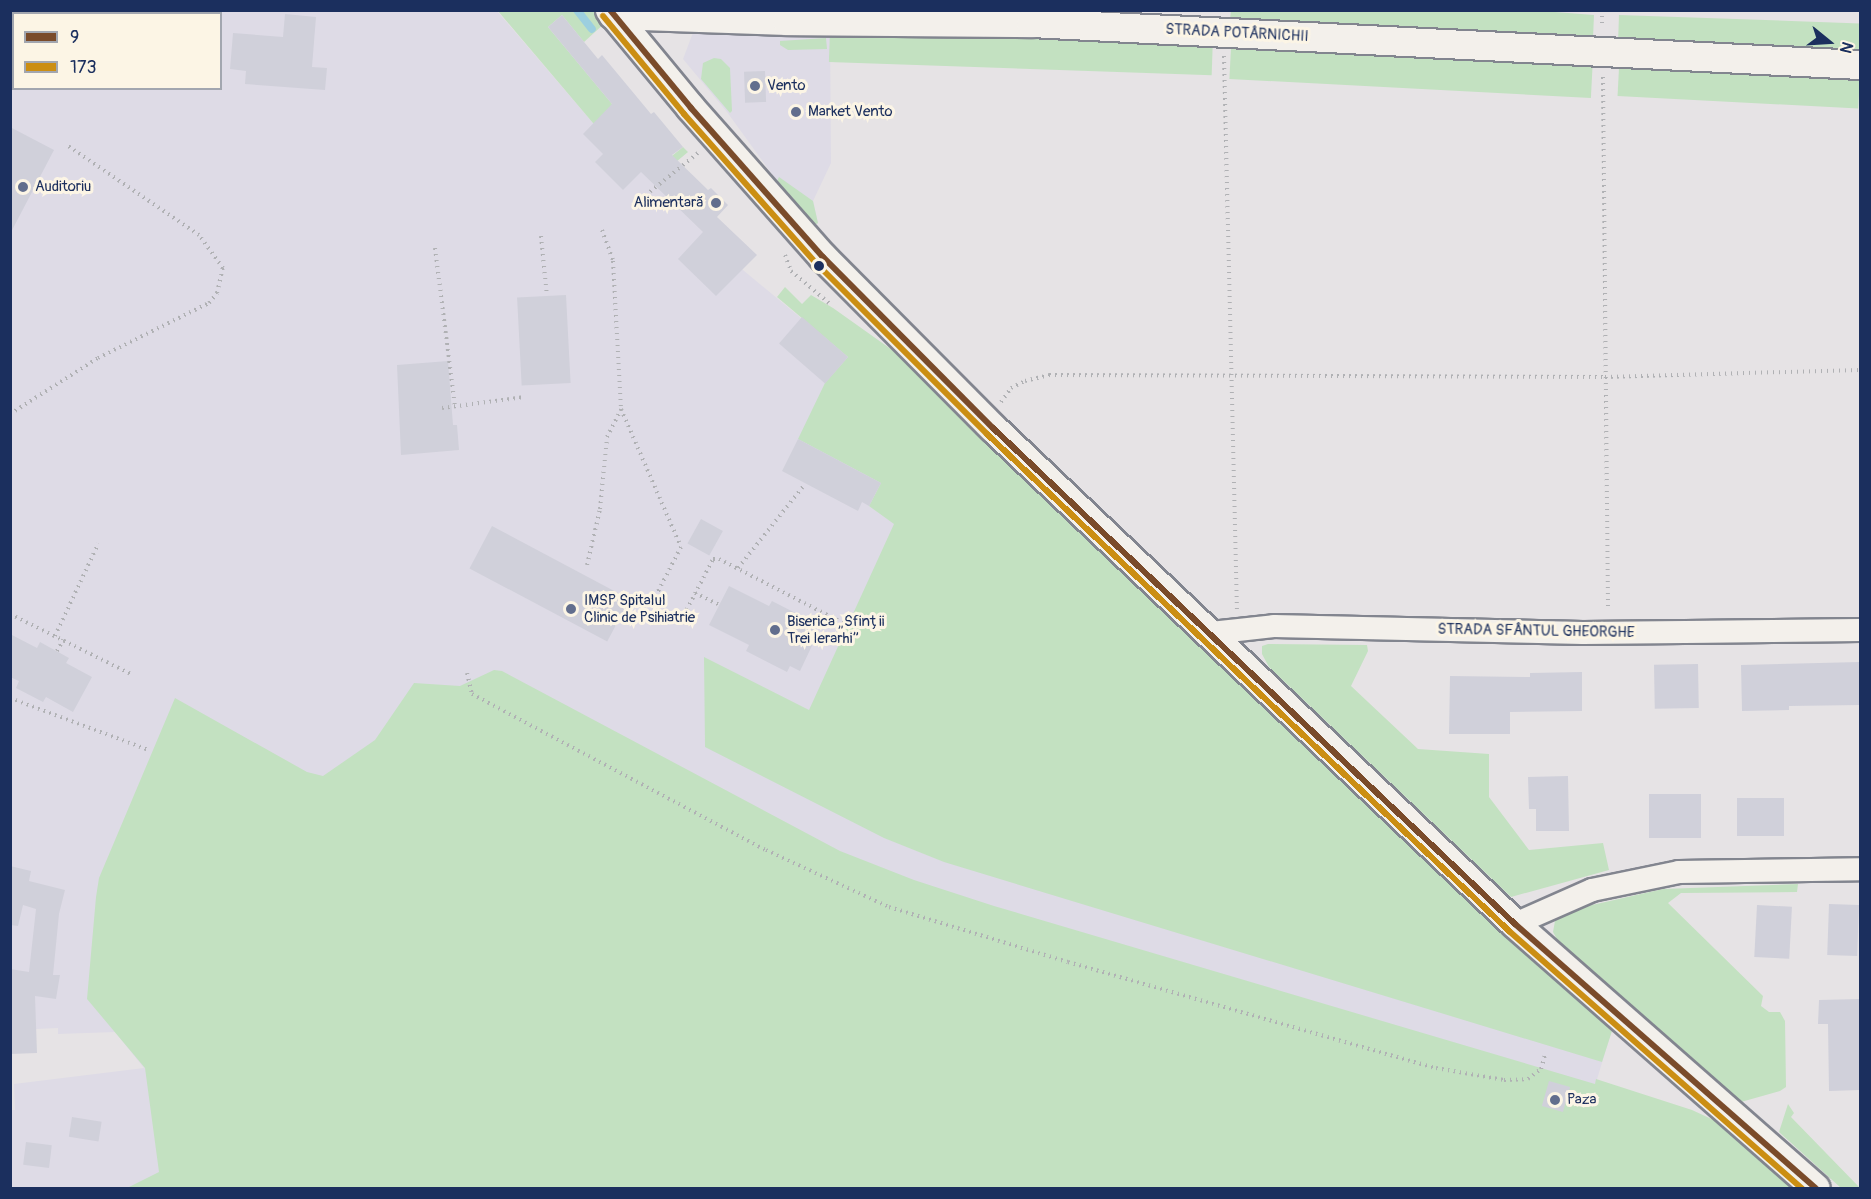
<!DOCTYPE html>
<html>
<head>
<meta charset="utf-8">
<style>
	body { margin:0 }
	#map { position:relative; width:1871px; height:1199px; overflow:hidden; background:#e6e3e5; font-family:Pangolin,sans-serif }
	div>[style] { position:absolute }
	.built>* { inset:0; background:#dedbe6 }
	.green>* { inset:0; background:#c3e1c1; transform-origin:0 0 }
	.stream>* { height:8px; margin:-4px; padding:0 4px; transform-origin:4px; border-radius:4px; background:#9ccfdf }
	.building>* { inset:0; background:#d0d0da; transform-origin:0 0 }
	.path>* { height:4px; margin-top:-2px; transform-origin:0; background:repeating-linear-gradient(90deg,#b0b1b4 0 1.5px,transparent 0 6px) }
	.roads { filter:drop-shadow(2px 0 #82858f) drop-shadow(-2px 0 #82858f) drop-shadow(0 2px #82858f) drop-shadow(0 -2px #82858f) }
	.minor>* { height:22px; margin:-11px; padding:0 11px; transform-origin:11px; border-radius:11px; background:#f3f0eb }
	.tertiary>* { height:28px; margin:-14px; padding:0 14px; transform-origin:14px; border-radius:14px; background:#f3f0eb }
	.bus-1>* { height:6px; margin:-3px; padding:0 3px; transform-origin:3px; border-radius:3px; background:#7a4b2a }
	.bus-2>* { height:6px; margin:-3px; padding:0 3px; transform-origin:3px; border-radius:3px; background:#cb8e13 }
	.dots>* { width:16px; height:16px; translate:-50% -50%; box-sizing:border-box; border:3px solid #fcf5e5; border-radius:50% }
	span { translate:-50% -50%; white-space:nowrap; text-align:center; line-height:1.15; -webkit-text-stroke:6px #fcf5e5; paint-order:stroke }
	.street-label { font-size:15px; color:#1b2f5e }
	.poi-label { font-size:15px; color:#1b2f5e }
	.left { translate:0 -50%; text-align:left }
	.right { translate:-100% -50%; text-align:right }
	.frame { position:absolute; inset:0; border:12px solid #1b2f5e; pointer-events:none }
	.legend { position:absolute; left:12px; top:12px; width:210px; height:78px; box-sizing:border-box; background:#fcf5e5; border:2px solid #a2a6af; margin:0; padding:8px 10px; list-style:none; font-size:18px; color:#1b2f5e }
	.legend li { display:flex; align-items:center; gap:12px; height:30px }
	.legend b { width:30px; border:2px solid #a2a6af }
	.north { position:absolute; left:1799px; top:12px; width:60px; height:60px; -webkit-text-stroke:4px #fcf5e5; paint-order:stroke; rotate:108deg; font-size:16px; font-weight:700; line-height:24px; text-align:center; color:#1b2f5e }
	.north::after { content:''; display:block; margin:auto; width:21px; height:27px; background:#1b2f5e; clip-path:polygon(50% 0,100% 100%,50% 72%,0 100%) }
</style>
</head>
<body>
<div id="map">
	<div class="built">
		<i style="clip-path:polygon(evenodd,10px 11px,497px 11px,593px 123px,737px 265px,848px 357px,1611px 1033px,1564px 1188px,11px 1188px,10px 1110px,15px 1110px,14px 1084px,144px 1068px,115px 1032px,58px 1034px,58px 1028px,36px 1029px,35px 1017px,11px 1018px,10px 11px,14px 14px,220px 14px,220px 88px,14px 88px,14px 14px)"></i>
		<i style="clip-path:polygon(694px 30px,830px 30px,831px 163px,813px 201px,818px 223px,815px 225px,777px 181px,727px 112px,683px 59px)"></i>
	</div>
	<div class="green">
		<i style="clip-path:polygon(1231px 10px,1529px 10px,1594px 15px,1593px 38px,1230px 20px)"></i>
		<i style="clip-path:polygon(498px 11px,597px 11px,606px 22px,584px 42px,562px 15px,548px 27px,662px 164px,683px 147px,688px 152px,652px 182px,593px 123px)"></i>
		<i style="left:1619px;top:15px;width:241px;height:27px;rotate:2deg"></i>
		<i style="left:830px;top:30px;width:383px;height:32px;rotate:2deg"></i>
		<i style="clip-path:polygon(826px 38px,827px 49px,788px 50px,780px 45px,780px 41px)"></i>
		<i style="left:1231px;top:48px;width:362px;height:31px;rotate:3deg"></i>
		<i style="clip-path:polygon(714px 58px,721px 59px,730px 68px,732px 111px,730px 113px,701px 79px,703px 63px)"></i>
		<i style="left:1619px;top:68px;width:241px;height:28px;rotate:3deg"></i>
		<i style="clip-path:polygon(779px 177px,813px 201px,818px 223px,815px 225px,777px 181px)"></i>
		<i style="clip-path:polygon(785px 287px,802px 304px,811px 295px,833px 308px,895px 352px,1047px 502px,1406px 843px,1612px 1031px,1602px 1062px,944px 862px,884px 838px,705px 747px,704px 657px,809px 710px,894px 524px,869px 506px,881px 483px,798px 439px,825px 383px,848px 357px,777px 297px)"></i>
		<i style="clip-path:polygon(1268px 644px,1367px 645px,1368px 651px,1351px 686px,1418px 749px,1489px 754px,1489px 797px,1529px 850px,1603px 843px,1609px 870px,1511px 897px,1269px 667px,1262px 654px,1262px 646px)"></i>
		<i style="clip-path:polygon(494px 670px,502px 671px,840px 851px,914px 880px,994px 906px,1595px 1084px,1596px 1079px,1692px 1110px,1718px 1122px,1793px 1188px,127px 1188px,159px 1172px,145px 1068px,87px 999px,96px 897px,99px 878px,175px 698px,307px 772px,323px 776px,375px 740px,414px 683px,460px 686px)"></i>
		<i style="clip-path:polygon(1798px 884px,1797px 892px,1681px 893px,1668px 903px,1763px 996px,1761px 1006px,1769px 1012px,1780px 1012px,1785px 1021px,1786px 1087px,1780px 1091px,1741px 1102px,1729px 1098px,1558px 941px,1553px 932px,1555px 921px,1561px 912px,1663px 889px)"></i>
		<i style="clip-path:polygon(1788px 1104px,1794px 1113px,1791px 1117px,1860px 1188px,1841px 1188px,1779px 1132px)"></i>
	</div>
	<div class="stream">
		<i style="left:577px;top:10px;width:24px;rotate:52deg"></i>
	</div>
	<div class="building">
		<i style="clip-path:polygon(285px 14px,316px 17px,312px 67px,327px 68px,325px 90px,245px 84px,246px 71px,230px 69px,233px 33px,283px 37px)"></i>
		<i style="clip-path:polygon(562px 15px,598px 59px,602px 55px,651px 114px,654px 112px,683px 147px,672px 155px,708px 190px,711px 188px,728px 205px,717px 217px,757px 255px,716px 296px,678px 259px,703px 232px,641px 172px,623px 190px,595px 162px,603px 154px,583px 134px,612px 104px,548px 27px)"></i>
		<i style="left:765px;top:71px;width:31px;height:21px;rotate:88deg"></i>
		<i style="clip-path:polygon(10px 127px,54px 150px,10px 234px)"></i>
		<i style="left:566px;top:295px;width:88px;height:49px;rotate:87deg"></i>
		<i style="left:802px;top:317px;width:61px;height:35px;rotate:41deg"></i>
		<i style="clip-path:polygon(448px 361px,453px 425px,457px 425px,459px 450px,401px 455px,397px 365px)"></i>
		<i style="clip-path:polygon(798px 439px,881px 483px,869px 506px,862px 502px,858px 511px,782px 471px)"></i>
		<i style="left:701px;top:519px;width:25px;height:28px;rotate:29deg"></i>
		<i style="left:492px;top:526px;width:156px;height:48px;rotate:28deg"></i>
		<i style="clip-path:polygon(729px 586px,769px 606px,772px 601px,813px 622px,811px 627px,819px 631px,800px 671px,790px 666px,787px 672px,746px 651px,749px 645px,709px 625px)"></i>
		<i style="clip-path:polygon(10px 634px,37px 648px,40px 642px,69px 658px,66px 663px,92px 677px,73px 712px,46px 697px,43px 702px,16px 688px,19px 681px,10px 677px)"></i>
		<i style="clip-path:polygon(1860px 662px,1860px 705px,1789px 706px,1789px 710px,1742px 711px,1741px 665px)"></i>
		<i style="left:1698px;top:664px;width:44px;height:44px;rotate:89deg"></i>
		<i style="clip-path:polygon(1582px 672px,1582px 711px,1510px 712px,1510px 734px,1449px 734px,1450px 676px,1530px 677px,1530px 673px)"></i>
		<i style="clip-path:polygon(1568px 776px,1569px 831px,1536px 831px,1536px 809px,1529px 809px,1528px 777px)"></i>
		<i style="left:1649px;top:794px;width:52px;height:44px"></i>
		<i style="left:1737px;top:798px;width:47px;height:38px"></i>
		<i style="clip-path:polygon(10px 866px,31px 871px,29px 881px,65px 890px,59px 914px,53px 975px,60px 975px,56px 999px,35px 996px,37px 1053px,10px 1054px,10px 969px,29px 972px,36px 909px,23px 905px,18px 926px,10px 925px)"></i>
		<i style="left:1829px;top:904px;width:30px;height:51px;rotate:2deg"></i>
		<i style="left:1757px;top:905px;width:35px;height:52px;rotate:3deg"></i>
		<i style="clip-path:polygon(1860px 999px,1860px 1090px,1829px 1091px,1828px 1024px,1818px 1024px,1819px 1000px)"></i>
		<i style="left:1549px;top:1081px;width:22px;height:26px;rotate:16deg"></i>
		<i style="left:72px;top:1117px;width:30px;height:20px;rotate:9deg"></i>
		<i style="left:26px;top:1142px;width:26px;height:23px;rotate:7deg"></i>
	</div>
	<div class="path">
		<i style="left:1602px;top:10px;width:18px;rotate:90deg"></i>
		<i style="left:1224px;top:56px;width:554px;rotate:88.66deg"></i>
		<i style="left:1603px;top:77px;width:533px;rotate:89.46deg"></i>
		<i style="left:636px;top:203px;width:80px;rotate:-38.9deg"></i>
		<i style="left:602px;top:230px;width:33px;rotate:70deg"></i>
		<i style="left:613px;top:261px;width:148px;rotate:86.9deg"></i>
		<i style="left:621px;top:409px;width:150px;rotate:66.5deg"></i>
		<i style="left:681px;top:547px;width:59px;rotate:117.4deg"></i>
		<i style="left:541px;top:236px;width:60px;rotate:84.3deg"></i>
		<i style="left:435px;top:248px;width:159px;rotate:82.8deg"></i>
		<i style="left:785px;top:255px;width:17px;rotate:69deg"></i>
		<i style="left:791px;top:271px;width:50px;rotate:40.1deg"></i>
		<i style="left:1001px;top:402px;width:17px;rotate:-54deg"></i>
		<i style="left:1011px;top:388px;width:16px;rotate:-27deg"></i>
		<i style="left:1025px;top:381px;width:25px;rotate:-14deg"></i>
		<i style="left:1049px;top:375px;width:556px;rotate:0.21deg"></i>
		<i style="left:1605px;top:377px;width:255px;rotate:-1.6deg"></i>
		<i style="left:442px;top:408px;width:83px;rotate:-7.6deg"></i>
		<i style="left:10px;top:414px;width:104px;rotate:-32.5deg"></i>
		<i style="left:98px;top:358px;width:124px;rotate:-26.4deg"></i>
		<i style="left:209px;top:303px;width:13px;rotate:-51deg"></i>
		<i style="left:217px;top:293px;width:26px;rotate:-77deg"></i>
		<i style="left:223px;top:268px;width:41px;rotate:-126deg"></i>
		<i style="left:199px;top:235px;width:158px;rotate:-145.8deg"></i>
		<i style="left:587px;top:565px;width:57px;rotate:-76.9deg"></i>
		<i style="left:600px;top:509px;width:72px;rotate:-84.4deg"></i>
		<i style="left:607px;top:437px;width:31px;rotate:-63deg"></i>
		<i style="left:738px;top:568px;width:107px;rotate:-51.4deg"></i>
		<i style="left:695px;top:593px;width:28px;rotate:26deg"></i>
		<i style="left:10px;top:614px;width:135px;rotate:26.4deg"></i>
		<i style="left:684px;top:615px;width:63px;rotate:-62.6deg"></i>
		<i style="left:713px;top:559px;width:6px"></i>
		<i style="left:719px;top:559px;width:140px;rotate:27.3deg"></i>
		<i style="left:55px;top:636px;width:102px;rotate:-64.9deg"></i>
		<i style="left:57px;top:651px;width:13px;rotate:-61deg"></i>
		<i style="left:467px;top:673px;width:22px;rotate:77deg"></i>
		<i style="left:472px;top:694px;width:333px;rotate:28deg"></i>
		<i style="left:766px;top:850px;width:136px;rotate:24.9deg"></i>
		<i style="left:889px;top:907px;width:187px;rotate:17.1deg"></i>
		<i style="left:1068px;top:962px;width:383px;rotate:16.1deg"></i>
		<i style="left:1436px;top:1068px;width:69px;rotate:10deg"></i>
		<i style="left:1504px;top:1080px;width:24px;rotate:-2deg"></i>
		<i style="left:1528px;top:1079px;width:16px;rotate:-38deg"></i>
		<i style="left:1541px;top:1069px;width:15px;rotate:-74deg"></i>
		<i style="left:10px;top:698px;width:147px;rotate:20.6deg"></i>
	</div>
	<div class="roads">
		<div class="minor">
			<i style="left:1211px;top:633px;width:63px;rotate:-6.3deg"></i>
			<i style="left:1274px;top:626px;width:309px;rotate:1.3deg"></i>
			<i style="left:1583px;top:633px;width:277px;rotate:-0.6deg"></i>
			<i style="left:1515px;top:924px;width:84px;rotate:-23.8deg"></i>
			<i style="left:1592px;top:890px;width:89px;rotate:-11.7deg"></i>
			<i style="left:1679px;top:872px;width:181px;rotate:-0.9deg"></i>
		</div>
		<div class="tertiary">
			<i style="left:610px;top:10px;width:127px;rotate:50.4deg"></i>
			<i style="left:691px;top:108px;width:199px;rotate:48.5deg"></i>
			<i style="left:823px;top:257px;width:241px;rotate:45.2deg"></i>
			<i style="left:993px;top:428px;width:720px;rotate:43.54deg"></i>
			<i style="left:1515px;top:924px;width:400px;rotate:41.3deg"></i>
			<i style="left:613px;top:15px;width:174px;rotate:2deg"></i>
			<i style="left:787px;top:21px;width:244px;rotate:0.5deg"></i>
			<i style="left:1031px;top:23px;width:830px;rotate:2.9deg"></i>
		</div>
	</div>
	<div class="bus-1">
		<i style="left:610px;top:10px;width:127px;rotate:50.4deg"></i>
		<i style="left:691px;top:108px;width:199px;rotate:48.5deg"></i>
		<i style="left:823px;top:257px;width:241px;rotate:45.2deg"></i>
		<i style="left:993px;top:428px;width:720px;rotate:43.54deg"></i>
		<i style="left:1515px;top:924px;width:400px;rotate:41.3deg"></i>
	</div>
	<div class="bus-2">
		<i style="left:603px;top:16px;width:127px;rotate:50.4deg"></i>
		<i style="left:684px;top:114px;width:199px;rotate:48.5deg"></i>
		<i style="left:816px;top:263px;width:242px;rotate:45deg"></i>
		<i style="left:987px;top:434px;width:721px;rotate:43.59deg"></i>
		<i style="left:1509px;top:931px;width:390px;rotate:41.3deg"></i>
	</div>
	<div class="dots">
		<i style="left:755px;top:86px;background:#626e8d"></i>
		<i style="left:796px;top:112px;background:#626e8d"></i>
		<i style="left:23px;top:187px;background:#626e8d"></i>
		<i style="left:716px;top:203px;background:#626e8d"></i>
		<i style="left:819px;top:266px;background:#1b2f5e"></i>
		<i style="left:571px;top:609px;background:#626e8d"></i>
		<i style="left:775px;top:630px;background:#626e8d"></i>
		<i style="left:1555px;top:1100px;background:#626e8d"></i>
	</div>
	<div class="street-label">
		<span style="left:1237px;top:33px;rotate:3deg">STRADA POTÂRNICHII</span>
		<span style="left:1536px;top:631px;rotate:1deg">STRADA SFÂNTUL GHEORGHE</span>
	</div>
	<div class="poi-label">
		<span class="left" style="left:767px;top:86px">Vento</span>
		<span class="left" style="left:808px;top:112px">Market Vento</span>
		<span class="left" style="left:35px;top:187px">Auditoriu</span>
		<span class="right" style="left:704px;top:203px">Alimentară</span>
		<span class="left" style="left:584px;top:609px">IMSP Spitalul<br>Clinic de Psihiatrie</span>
		<span class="left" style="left:787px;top:630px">Biserica „Sfinții<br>Trei Ierarhi”</span>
		<span class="left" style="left:1567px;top:1100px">Paza</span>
	</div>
	<div class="frame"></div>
	<ul class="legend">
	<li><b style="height:8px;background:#7a4b2a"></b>9</li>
	<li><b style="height:8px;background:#cb8e13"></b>173</li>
	</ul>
	<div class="north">N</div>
</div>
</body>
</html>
